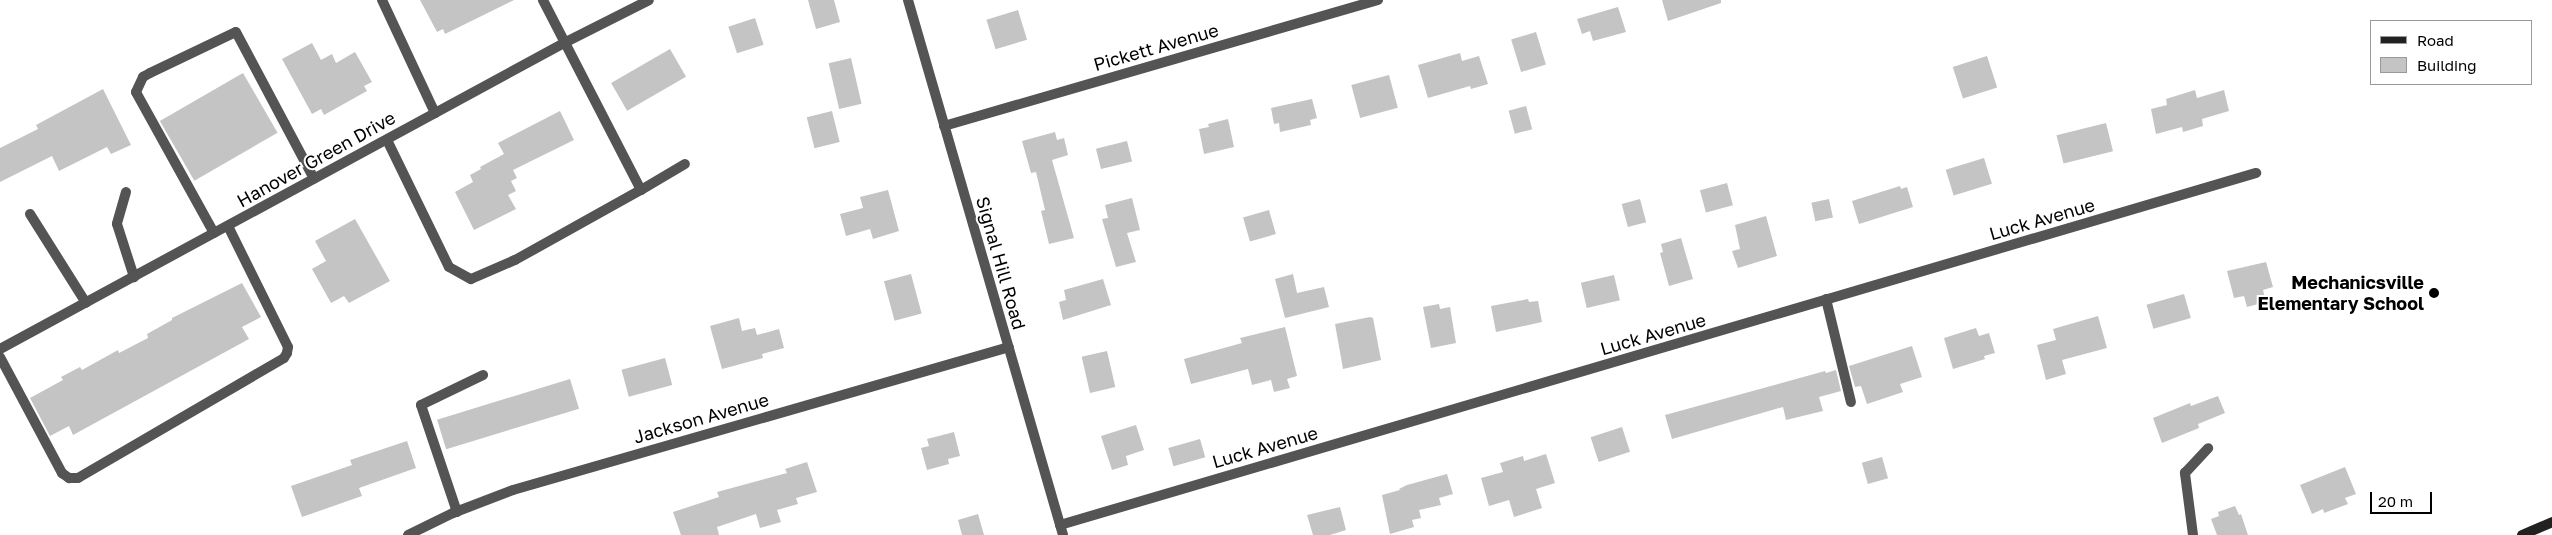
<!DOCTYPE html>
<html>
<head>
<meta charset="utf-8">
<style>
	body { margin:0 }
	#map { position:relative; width:2552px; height:535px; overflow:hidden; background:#fff; font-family:"Golos Text",sans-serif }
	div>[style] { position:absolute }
	.building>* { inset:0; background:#c4c4c4; transform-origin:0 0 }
	.service>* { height:10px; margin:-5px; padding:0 5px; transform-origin:5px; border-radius:5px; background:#545454 }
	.minor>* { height:10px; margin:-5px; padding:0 5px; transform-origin:5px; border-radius:5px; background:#545454 }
	.tertiary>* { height:10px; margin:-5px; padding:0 5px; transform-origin:5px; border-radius:5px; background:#545454 }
	.secondary>* { height:10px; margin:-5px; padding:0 5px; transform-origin:5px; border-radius:5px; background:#212121 }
	.dots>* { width:14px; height:14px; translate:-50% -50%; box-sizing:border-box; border:2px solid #fff; border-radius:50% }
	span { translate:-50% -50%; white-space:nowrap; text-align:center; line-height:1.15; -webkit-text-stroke:4px #fff; paint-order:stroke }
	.street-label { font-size:18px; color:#000 }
	.poi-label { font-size:18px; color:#000; font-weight:700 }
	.right { translate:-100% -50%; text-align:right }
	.legend { position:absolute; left:2370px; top:20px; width:162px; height:65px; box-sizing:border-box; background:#fff; border:1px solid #999; margin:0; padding:6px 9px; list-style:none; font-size:15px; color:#000 }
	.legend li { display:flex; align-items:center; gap:10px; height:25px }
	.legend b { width:25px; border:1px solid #999 }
	.scale { position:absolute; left:2370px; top:492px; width:62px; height:22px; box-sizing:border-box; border:2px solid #000; border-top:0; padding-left:6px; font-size:15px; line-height:18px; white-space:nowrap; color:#000; -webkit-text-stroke:4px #fff; paint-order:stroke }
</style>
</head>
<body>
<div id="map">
	<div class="building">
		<i style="clip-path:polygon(420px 0,514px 0,445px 34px,443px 29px,437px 32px)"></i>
		<i style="clip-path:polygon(808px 0,834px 0,840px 22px,816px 29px)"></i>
		<i style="clip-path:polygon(1662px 0,1721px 0,1721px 3px,1668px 21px)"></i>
		<i style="clip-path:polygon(1618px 7px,1626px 32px,1593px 41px,1590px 31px,1582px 34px,1577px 19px)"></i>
		<i style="left:1018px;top:10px;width:31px;height:33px;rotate:73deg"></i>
		<i style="left:755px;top:18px;width:28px;height:28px;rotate:72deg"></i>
		<i style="left:1536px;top:32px;width:34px;height:26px;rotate:73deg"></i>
		<i style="clip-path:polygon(312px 43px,321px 60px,332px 54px,336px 63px,355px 52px,372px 82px,364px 86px,367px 91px,324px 115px,321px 109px,312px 114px,282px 59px)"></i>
		<i style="left:670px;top:49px;width:32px;height:68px;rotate:60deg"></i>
		<i style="clip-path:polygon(1460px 53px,1462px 61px,1479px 56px,1488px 84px,1471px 89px,1470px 86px,1428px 98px,1418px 65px)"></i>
		<i style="left:1987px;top:56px;width:33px;height:36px;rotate:72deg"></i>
		<i style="left:851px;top:58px;width:47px;height:23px;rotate:77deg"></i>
		<i style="left:243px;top:73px;width:69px;height:96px;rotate:60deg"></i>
		<i style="left:1389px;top:75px;width:34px;height:39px;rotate:75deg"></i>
		<i style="clip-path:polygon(103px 89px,131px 145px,111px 154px,107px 147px,59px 171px,52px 156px,0 182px,0 148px,38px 129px,36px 125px)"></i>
		<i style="clip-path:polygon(2195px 90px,2197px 98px,2224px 90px,2229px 111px,2202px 119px,2203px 126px,2183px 132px,2182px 127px,2156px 134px,2151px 109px,2167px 105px,2166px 99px)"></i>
		<i style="clip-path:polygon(1312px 99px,1317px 118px,1310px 120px,1311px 125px,1280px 132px,1279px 123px,1274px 124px,1271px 108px)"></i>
		<i style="left:1526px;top:106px;width:24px;height:18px;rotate:75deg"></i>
		<i style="clip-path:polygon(560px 111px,574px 140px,513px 170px,517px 178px,511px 181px,516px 191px,508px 195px,516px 209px,474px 230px,455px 192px,473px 182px,470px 175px,481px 169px,480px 167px,504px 154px,498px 143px)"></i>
		<i style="left:832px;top:111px;width:32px;height:26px;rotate:76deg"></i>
		<i style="clip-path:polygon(1228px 119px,1234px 147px,1204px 154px,1199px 129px,1209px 127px,1208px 124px)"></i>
		<i style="left:2106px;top:123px;width:29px;height:51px;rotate:76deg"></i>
		<i style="clip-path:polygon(1055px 132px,1057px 140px,1064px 138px,1068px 155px,1052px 160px,1074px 238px,1049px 244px,1041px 211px,1045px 210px,1036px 172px,1031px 173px,1022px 141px)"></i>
		<i style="left:1127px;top:141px;width:21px;height:32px;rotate:76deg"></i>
		<i style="left:1984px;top:158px;width:27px;height:40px;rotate:73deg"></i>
		<i style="left:1727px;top:183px;width:23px;height:28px;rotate:75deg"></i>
		<i style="clip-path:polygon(1900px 186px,1901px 189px,1907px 187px,1913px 207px,1859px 224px,1852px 201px)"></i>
		<i style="clip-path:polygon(888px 190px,899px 231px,873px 239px,870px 229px,846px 236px,840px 214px,863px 208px,860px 197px)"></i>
		<i style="clip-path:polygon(1132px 198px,1140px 230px,1127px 233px,1136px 262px,1116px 267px,1102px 219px,1108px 218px,1105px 205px)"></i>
		<i style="left:1640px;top:199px;width:24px;height:19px;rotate:75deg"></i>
		<i style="left:1829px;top:199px;width:19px;height:18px;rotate:78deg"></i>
		<i style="left:1269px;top:210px;width:25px;height:27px;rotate:74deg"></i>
		<i style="clip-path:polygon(1766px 216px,1777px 256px,1738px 268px,1732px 251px,1740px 249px,1735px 225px)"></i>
		<i style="clip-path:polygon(355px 219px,390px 281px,349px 303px,344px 296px,331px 303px,312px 269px,326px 261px,315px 241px)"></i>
		<i style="clip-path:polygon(1681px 238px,1693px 279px,1669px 286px,1660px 253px,1663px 252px,1661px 244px)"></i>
		<i style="clip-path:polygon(2266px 262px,2273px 287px,2263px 290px,2266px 302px,2247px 307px,2244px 296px,2234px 298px,2227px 271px)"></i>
		<i style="left:911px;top:274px;width:41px;height:28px;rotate:75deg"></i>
		<i style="clip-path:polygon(1293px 274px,1297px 293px,1324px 287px,1329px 307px,1285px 318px,1275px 279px)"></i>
		<i style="left:1614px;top:275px;width:26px;height:34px;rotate:77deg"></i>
		<i style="clip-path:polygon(1103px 279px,1111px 305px,1063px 320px,1059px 302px,1066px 300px,1064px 290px)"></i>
		<i style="clip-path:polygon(242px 283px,261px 317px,242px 327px,249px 339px,73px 435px,69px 426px,50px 436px,30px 398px,63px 380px,61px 377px,80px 367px,82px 370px,118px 350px,119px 353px,148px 338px,147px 334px,172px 320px,172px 318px)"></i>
		<i style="left:2184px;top:294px;width:25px;height:39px;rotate:74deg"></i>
		<i style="clip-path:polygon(1528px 299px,1529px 302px,1538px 301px,1542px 322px,1496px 332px,1491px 306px)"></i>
		<i style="clip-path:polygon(1439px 304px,1440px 309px,1450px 307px,1456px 343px,1431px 348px,1423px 307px)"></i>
		<i style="clip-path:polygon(2098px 316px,2107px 348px,2062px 360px,2066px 374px,2046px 380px,2037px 345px,2056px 340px,2053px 329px)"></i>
		<i style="clip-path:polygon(1370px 317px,1373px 318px,1381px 360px,1343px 369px,1335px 324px)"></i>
		<i style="clip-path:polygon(739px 318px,742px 331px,755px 328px,757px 335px,779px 329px,784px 348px,762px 354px,763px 358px,722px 369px,710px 326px)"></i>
		<i style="clip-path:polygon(1285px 327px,1297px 376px,1287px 379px,1290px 388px,1274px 392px,1271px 380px,1252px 385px,1248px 369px,1191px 384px,1184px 359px,1242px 343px,1240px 338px)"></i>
		<i style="clip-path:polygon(1976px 328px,1979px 336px,1989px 333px,1995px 353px,1984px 356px,1985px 359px,1953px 369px,1944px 338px)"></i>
		<i style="clip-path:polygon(1912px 346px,1922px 377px,1900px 384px,1903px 392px,1867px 404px,1861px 386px,1855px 387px,1849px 366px)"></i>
		<i style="left:1107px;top:351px;width:37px;height:26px;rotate:77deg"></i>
		<i style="left:665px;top:358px;width:28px;height:45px;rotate:75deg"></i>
		<i style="clip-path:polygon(1836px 370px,1841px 391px,1819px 397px,1823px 411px,1786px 420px,1783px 407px,1672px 439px,1665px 415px,1825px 371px,1826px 373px)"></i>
		<i style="left:570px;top:379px;width:31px;height:139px;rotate:73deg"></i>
		<i style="clip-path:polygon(2218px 396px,2225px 413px,2198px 424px,2199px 428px,2162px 443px,2153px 418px,2190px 403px,2191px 406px)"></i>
		<i style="clip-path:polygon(1136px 425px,1144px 450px,1126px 456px,1128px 465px,1112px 470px,1101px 436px)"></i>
		<i style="left:1622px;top:427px;width:26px;height:33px;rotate:72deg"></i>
		<i style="clip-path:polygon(954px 432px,960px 456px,948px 459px,949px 464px,927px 470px,921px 448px,929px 446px,927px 439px)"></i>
		<i style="left:1200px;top:439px;width:19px;height:33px;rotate:74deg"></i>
		<i style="clip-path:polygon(407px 441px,416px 468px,359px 488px,362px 496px,302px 517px,291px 486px,352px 465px,350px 460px)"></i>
		<i style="clip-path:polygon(1546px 454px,1555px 483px,1536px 489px,1542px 508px,1514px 517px,1509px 500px,1489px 506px,1481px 478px,1503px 472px,1500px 463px,1523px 456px,1524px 461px)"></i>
		<i style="left:1882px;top:457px;width:22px;height:21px;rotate:74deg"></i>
		<i style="clip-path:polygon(807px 462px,817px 492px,796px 498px,798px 504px,777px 510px,781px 522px,760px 528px,756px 514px,717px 527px,719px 535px,681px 535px,673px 512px,719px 497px,717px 492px,787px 473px,785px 469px)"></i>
		<i style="clip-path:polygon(2345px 467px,2356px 494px,2345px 498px,2348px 504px,2324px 513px,2323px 509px,2312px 514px,2300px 485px)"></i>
		<i style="clip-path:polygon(1447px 474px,1453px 494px,1439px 498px,1441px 505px,1419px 510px,1421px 518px,1412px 520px,1414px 527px,1390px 534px,1382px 495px,1400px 490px,1399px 489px,1407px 485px)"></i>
		<i style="clip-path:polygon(2235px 506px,2239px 515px,2241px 514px,2248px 535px,2217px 535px,2211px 519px,2219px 516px,2218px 512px)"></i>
		<i style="clip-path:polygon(1340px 507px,1346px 530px,1330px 535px,1313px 535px,1307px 515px)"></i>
		<i style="clip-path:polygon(978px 514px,984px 535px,962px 535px,958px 520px)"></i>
	</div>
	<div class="service">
		<i style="left:382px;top:0;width:125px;rotate:64.9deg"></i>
		<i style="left:387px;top:140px;width:141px;rotate:64deg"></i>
		<i style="left:449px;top:267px;width:25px;rotate:29deg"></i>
		<i style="left:471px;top:279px;width:48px;rotate:-23.4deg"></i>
		<i style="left:515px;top:260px;width:144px;rotate:-29.1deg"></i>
		<i style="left:641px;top:190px;width:214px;rotate:-117.3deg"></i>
		<i style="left:641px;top:190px;width:51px;rotate:-30.6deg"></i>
		<i style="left:126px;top:192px;width:33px;rotate:106deg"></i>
		<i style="left:117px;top:224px;width:56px;rotate:72.2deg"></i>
		<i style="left:30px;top:214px;width:105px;rotate:57.8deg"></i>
		<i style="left:214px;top:233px;width:161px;rotate:-119deg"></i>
		<i style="left:136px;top:92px;width:17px;rotate:-65deg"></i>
		<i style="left:143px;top:77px;width:8px;rotate:-30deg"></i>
		<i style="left:150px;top:73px;width:95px;rotate:-25.5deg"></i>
		<i style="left:236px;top:32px;width:166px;rotate:62deg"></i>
		<i style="left:1826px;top:299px;width:106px;rotate:76.4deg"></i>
		<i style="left:0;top:357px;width:132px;rotate:61.9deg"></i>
		<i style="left:62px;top:473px;width:9px;rotate:36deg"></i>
		<i style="left:69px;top:478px;width:9px"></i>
		<i style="left:78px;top:478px;width:238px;rotate:-30.2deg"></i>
		<i style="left:284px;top:358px;width:6px;rotate:-59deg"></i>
		<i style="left:287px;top:353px;width:6px;rotate:-81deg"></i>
		<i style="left:288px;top:347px;width:135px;rotate:-116.4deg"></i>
		<i style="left:457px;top:512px;width:113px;rotate:-108.6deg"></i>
		<i style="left:421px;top:405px;width:69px;rotate:-25.8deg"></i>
		<i style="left:2193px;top:535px;width:63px;rotate:-97.4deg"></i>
		<i style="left:2185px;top:473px;width:34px;rotate:-47deg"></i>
	</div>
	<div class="minor">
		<i style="left:944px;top:126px;width:452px;rotate:-16.2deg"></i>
		<i style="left:0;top:349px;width:642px;rotate:-28.48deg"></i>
		<i style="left:564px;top:43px;width:95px;rotate:-26.8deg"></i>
		<i style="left:1060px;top:525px;width:1247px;rotate:-16.4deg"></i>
		<i style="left:408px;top:535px;width:50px;rotate:-26.1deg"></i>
		<i style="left:453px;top:513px;width:64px;rotate:-21deg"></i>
		<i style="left:513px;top:490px;width:516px;rotate:-16.08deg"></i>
	</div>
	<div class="tertiary">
		<i style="left:908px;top:0;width:557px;rotate:73.84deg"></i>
	</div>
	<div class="secondary">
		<i style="left:2522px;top:535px;width:33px;rotate:-23deg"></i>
	</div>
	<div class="dots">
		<i style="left:2434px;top:293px;background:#000"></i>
	</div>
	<div class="street-label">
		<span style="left:1156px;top:47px;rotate:-16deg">Pickett Avenue</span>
		<span style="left:316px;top:159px;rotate:-29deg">Hanover Green Drive</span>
		<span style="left:2042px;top:219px;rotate:-16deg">Luck Avenue</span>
		<span style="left:1001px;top:263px;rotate:74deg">Signal Hill Road</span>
		<span style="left:1653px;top:334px;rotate:-16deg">Luck Avenue</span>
		<span style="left:701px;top:418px;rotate:-16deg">Jackson Avenue</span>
		<span style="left:1265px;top:447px;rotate:-16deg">Luck Avenue</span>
	</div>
	<div class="poi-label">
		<span class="right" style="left:2424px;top:293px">Mechanicsville<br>Elementary School</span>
	</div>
	<ul class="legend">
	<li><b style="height:6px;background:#212121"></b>Road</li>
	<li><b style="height:14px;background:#c4c4c4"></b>Building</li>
	</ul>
	<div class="scale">20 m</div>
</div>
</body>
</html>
